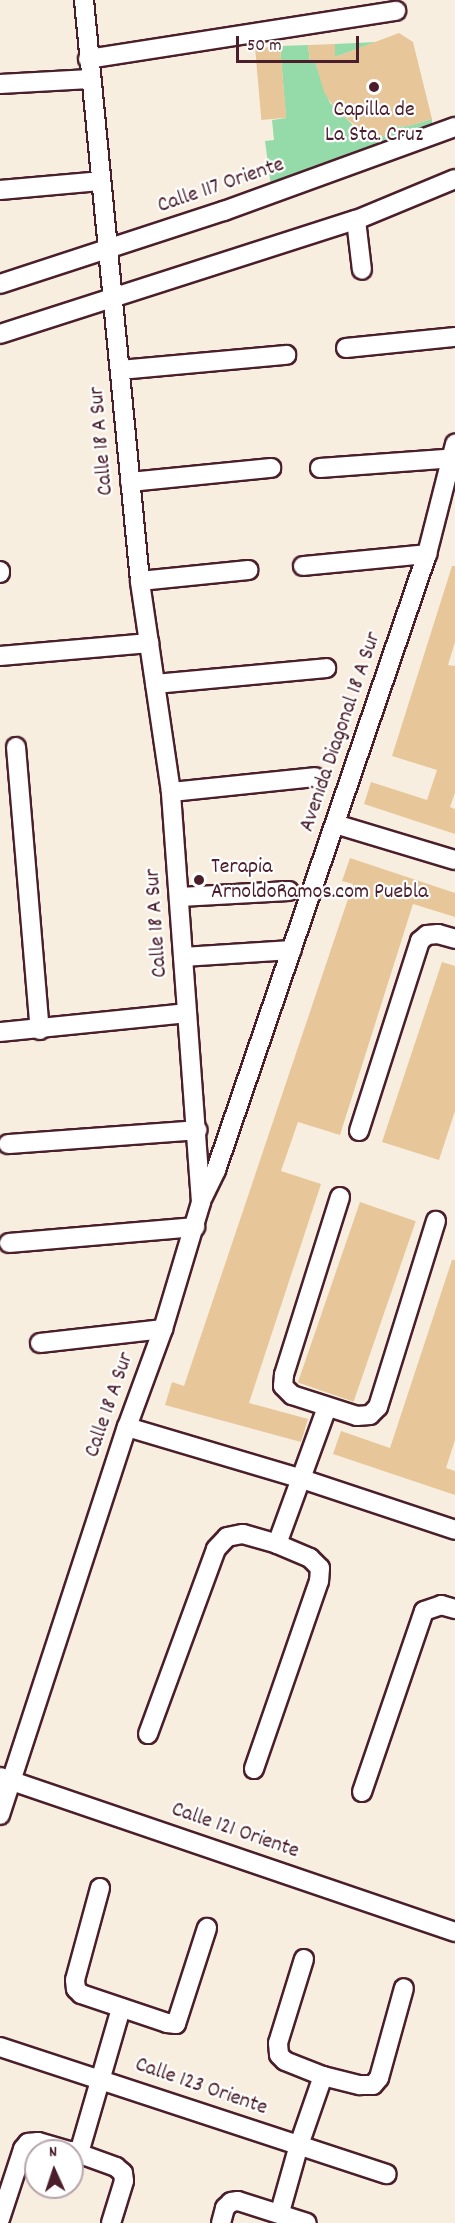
<!DOCTYPE html>
<html>
<head>
<meta charset="utf-8">
<style>
	body { margin:0 }
	#map { position:relative; width:455px; height:2223px; overflow:hidden; background:#f8eee0; font-family:Dekko,sans-serif }
	div>[style] { position:absolute }
	.green>* { inset:0; background:#95dba9 }
	.building>* { inset:0; background:#e7c799; transform-origin:0 0 }
	.roads { filter:drop-shadow(2px 0 #4a1f2b) drop-shadow(-2px 0 #4a1f2b) drop-shadow(0 2px #4a1f2b) drop-shadow(0 -2px #4a1f2b) }
	.minor>* { height:18px; margin:-9px; padding:0 9px; transform-origin:9px; border-radius:9px; background:#fff }
	.dots>* { width:16px; height:16px; translate:-50% -50%; box-sizing:border-box; border:3px solid #fff; border-radius:50% }
	span { translate:-50% -50%; white-space:nowrap; text-align:center; line-height:1.15; -webkit-text-stroke:4.5px #fff; paint-order:stroke }
	.poi-label { font-size:22px; color:#4a1f2b }
	.left { translate:0 -50%; text-align:left }
	.street-label { font-size:22px; color:#4a1f2b }
	.north { position:absolute; left:24px; top:2139px; width:60px; height:60px; box-sizing:border-box; background:#fff; border:2px solid #b7a5aa; border-radius:50%; rotate:357deg; font-size:16px; font-weight:700; line-height:24px; text-align:center; color:#4a1f2b }
	.north::after { content:''; display:block; margin:auto; width:21px; height:27px; background:#4a1f2b; clip-path:polygon(50% 0,100% 100%,50% 72%,0 100%) }
	.scale { position:absolute; left:236px; top:36px; width:123px; height:27px; box-sizing:border-box; border:3px solid #4a1f2b; border-top:0; padding-left:8px; font-size:18px; line-height:21px; white-space:nowrap; color:#4a1f2b; -webkit-text-stroke:4px #fff; paint-order:stroke }
</style>
</head>
<body>
<div id="map">
	<div class="green">
		<i style="clip-path:polygon(376px 42px,335px 57px,335px 44px)"></i>
		<i style="clip-path:polygon(308px 45px,310px 62px,326px 61px,316px 65px,330px 103px,353px 125px,389px 138px,390px 127px,408px 126px,432px 119px,432px 134px,272px 194px,265px 141px,274px 140px,272px 120px,286px 118px,280px 46px)"></i>
	</div>
	<div class="building">
		<i style="clip-path:polygon(399px 33px,413px 42px,432px 119px,408px 126px,390px 127px,390px 138px,362px 130px,337px 112px,324px 92px,315px 61px,310px 62px,308px 45px,335px 44px,335px 57px)"></i>
		<i style="left:280px;top:46px;width:72px;height:25px;rotate:85deg"></i>
		<i style="clip-path:polygon(452px 566px,455px 566px,455px 642px,448px 665px,455px 666px,455px 793px,450px 807px,455px 809px,455px 834px,364px 804px,371px 782px,427px 800px,437px 770px,392px 756px)"></i>
		<i style="clip-path:polygon(350px 858px,455px 893px,455px 917px,413px 904px,340px 1135px,298px 1122px,281px 1171px,321px 1184px,249px 1403px,308px 1419px,301px 1442px,165px 1405px,172px 1382px,184px 1386px,353px 884px,342px 881px)"></i>
		<i style="clip-path:polygon(442px 962px,455px 966px,455px 1111px,439px 1160px,382px 1142px)"></i>
		<i style="left:360px;top:1202px;width:59px;height:191px;rotate:19deg"></i>
		<i style="clip-path:polygon(452px 1260px,455px 1260px,455px 1440px,446px 1468px,455px 1471px,455px 1495px,333px 1454px,341px 1431px,390px 1448px)"></i>
	</div>
	<div class="roads">
		<div class="minor">
			<i style="left:88px;top:59px;width:312px;rotate:-8.9deg"></i>
			<i style="left:0;top:84px;width:90px;rotate:-3.2deg"></i>
			<i style="left:0;top:190px;width:100px;rotate:-5.1deg"></i>
			<i style="left:356px;top:220px;width:50px;rotate:83.2deg"></i>
			<i style="left:0;top:284px;width:236px;rotate:-18.1deg"></i>
			<i style="left:224px;top:211px;width:246px;rotate:-20deg"></i>
			<i style="left:0;top:334px;width:374px;rotate:-17.8deg"></i>
			<i style="left:356px;top:220px;width:107px;rotate:-22.5deg"></i>
			<i style="left:346px;top:348px;width:110px;rotate:-5.8deg"></i>
			<i style="left:120px;top:370px;width:167px;rotate:-5.2deg"></i>
			<i style="left:320px;top:468px;width:135px;rotate:-4.2deg"></i>
			<i style="left:130px;top:482px;width:142px;rotate:-5.7deg"></i>
			<i style="left:303px;top:566px;width:125px;rotate:-5.5deg"></i>
			<i style="left:0;top:571px;width:2px;rotate:90deg"></i>
			<i style="left:140px;top:581px;width:109px;rotate:-5.8deg"></i>
			<i style="left:0;top:656px;width:150px;rotate:-5deg"></i>
			<i style="left:155px;top:684px;width:172px;rotate:-5.3deg"></i>
			<i style="left:16px;top:747px;width:284px;rotate:85.2deg"></i>
			<i style="left:171px;top:792px;width:145px;rotate:-5.9deg"></i>
			<i style="left:335px;top:824px;width:125px;rotate:16.7deg"></i>
			<i style="left:180px;top:897px;width:109px;rotate:-3.2deg"></i>
			<i style="left:183px;top:957px;width:109px;rotate:-3.7deg"></i>
			<i style="left:0;top:1032px;width:187px;rotate:-5.8deg"></i>
			<i style="left:359px;top:1131px;width:200px;rotate:-72.2deg"></i>
			<i style="left:420px;top:941px;width:9px;rotate:-41deg"></i>
			<i style="left:427px;top:935px;width:11px;rotate:-5deg"></i>
			<i style="left:438px;top:934px;width:18px;rotate:16deg"></i>
			<i style="left:8px;top:1144px;width:190px;rotate:-4.2deg"></i>
			<i style="left:203px;top:1197px;width:30px;rotate:-64deg"></i>
			<i style="left:216px;top:1170px;width:651px;rotate:-71.09deg"></i>
			<i style="left:427px;top:554px;width:114px;rotate:-75.7deg"></i>
			<i style="left:340px;top:1197px;width:187px;rotate:107.5deg"></i>
			<i style="left:284px;top:1375px;width:11px;rotate:95deg"></i>
			<i style="left:283px;top:1386px;width:13px;rotate:45deg"></i>
			<i style="left:292px;top:1395px;width:68px;rotate:17.9deg"></i>
			<i style="left:357px;top:1416px;width:13px;rotate:-4deg"></i>
			<i style="left:370px;top:1415px;width:11px;rotate:-45deg"></i>
			<i style="left:378px;top:1407px;width:195px;rotate:-72.7deg"></i>
			<i style="left:9px;top:1243px;width:187px;rotate:-4.9deg"></i>
			<i style="left:40px;top:1343px;width:124px;rotate:-6.5deg"></i>
			<i style="left:127px;top:1427px;width:183px;rotate:16.5deg"></i>
			<i style="left:302px;top:1479px;width:161px;rotate:18.4deg"></i>
			<i style="left:277px;top:1544px;width:146px;rotate:-69.9deg"></i>
			<i style="left:148px;top:1734px;width:197px;rotate:-69.8deg"></i>
			<i style="left:216px;top:1549px;width:16px;rotate:-47deg"></i>
			<i style="left:227px;top:1537px;width:16px;rotate:-11deg"></i>
			<i style="left:243px;top:1534px;width:35px;rotate:16deg"></i>
			<i style="left:277px;top:1544px;width:36px;rotate:23deg"></i>
			<i style="left:310px;top:1558px;width:14px;rotate:45deg"></i>
			<i style="left:320px;top:1568px;width:13px;rotate:94deg"></i>
			<i style="left:319px;top:1581px;width:199px;rotate:109.1deg"></i>
			<i style="left:0;top:1777px;width:481px;rotate:18.8deg"></i>
			<i style="left:362px;top:1792px;width:191px;rotate:-71.1deg"></i>
			<i style="left:424px;top:1611px;width:18px;rotate:-19deg"></i>
			<i style="left:441px;top:1605px;width:15px;rotate:16deg"></i>
			<i style="left:0;top:1815px;width:408px;rotate:-71.9deg"></i>
			<i style="left:127px;top:1427px;width:104px;rotate:-69.8deg"></i>
			<i style="left:163px;top:1329px;width:133px;rotate:-73.3deg"></i>
			<i style="left:201px;top:1202px;width:411px;rotate:-94.2deg"></i>
			<i style="left:171px;top:792px;width:213px;rotate:-98.4deg"></i>
			<i style="left:140px;top:581px;width:584px;rotate:-95.51deg"></i>
			<i style="left:100px;top:1888px;width:95px;rotate:105.2deg"></i>
			<i style="left:75px;top:1980px;width:9px;rotate:84deg"></i>
			<i style="left:76px;top:1989px;width:7px;rotate:45deg"></i>
			<i style="left:81px;top:1994px;width:91px;rotate:18.6deg"></i>
			<i style="left:167px;top:2023px;width:9px;rotate:6deg"></i>
			<i style="left:176px;top:2024px;width:101px;rotate:-72.1deg"></i>
			<i style="left:304px;top:1959px;width:88px;rotate:107.2deg"></i>
			<i style="left:278px;top:2043px;width:12px;rotate:85deg"></i>
			<i style="left:279px;top:2055px;width:8px;rotate:45deg"></i>
			<i style="left:285px;top:2061px;width:41px;rotate:21.5deg"></i>
			<i style="left:323px;top:2076px;width:38px;rotate:14deg"></i>
			<i style="left:360px;top:2085px;width:13px"></i>
			<i style="left:373px;top:2085px;width:9px;rotate:-49deg"></i>
			<i style="left:379px;top:2078px;width:93px;rotate:-74.5deg"></i>
			<i style="left:0;top:2047px;width:407px;rotate:18.2deg"></i>
			<i style="left:72px;top:2151px;width:47px;rotate:20deg"></i>
			<i style="left:116px;top:2167px;width:9px;rotate:41deg"></i>
			<i style="left:123px;top:2173px;width:8px;rotate:83deg"></i>
			<i style="left:124px;top:2181px;width:44px;rotate:107.2deg"></i>
			<i style="left:79px;top:2153px;width:151px;rotate:-73.8deg"></i>
			<i style="left:280px;top:2212px;width:70px;rotate:-74.2deg"></i>
			<i style="left:299px;top:2145px;width:73px;rotate:-70.8deg"></i>
			<i style="left:0;top:2219px;width:74px;rotate:-71.8deg"></i>
			<i style="left:23px;top:2149px;width:8px;rotate:-50deg"></i>
			<i style="left:28px;top:2143px;width:10px;rotate:-6deg"></i>
			<i style="left:38px;top:2142px;width:33px;rotate:16deg"></i>
			<i style="left:221px;top:2223px;width:16px;rotate:-75deg"></i>
			<i style="left:225px;top:2208px;width:8px;rotate:-45deg"></i>
			<i style="left:231px;top:2202px;width:7px;rotate:-8deg"></i>
			<i style="left:238px;top:2201px;width:72px;rotate:17.7deg"></i>
		</div>
	</div>
	<div class="dots">
		<i style="left:374px;top:87px;background:#4a1f2b"></i>
		<i style="left:199px;top:880px;background:#4a1f2b"></i>
	</div>
	<div class="poi-label">
		<span style="left:374px;top:123px">Capilla de<br>La Sta. Cruz</span>
		<span class="left" style="left:211px;top:880px">Terapia<br>ArnoldoRamos.com Puebla</span>
	</div>
	<div class="street-label">
		<span style="left:221px;top:186px;rotate:-19deg">Calle 117 Oriente</span>
		<span style="left:102px;top:441px;rotate:-95deg">Calle 18 A Sur</span>
		<span style="left:341px;top:732px;rotate:-71deg">Avenida Diagonal 18 A Sur</span>
		<span style="left:157px;top:923px;rotate:-94deg">Calle 18 A Sur</span>
		<span style="left:110px;top:1405px;rotate:-71deg">Calle 18 A Sur</span>
		<span style="left:235px;top:1831px;rotate:19deg">Calle 121 Oriente</span>
		<span style="left:201px;top:2087px;rotate:19deg">Calle 123 Oriente</span>
	</div>
	<div class="north">N</div>
	<div class="scale">50 m</div>
</div>
</body>
</html>
